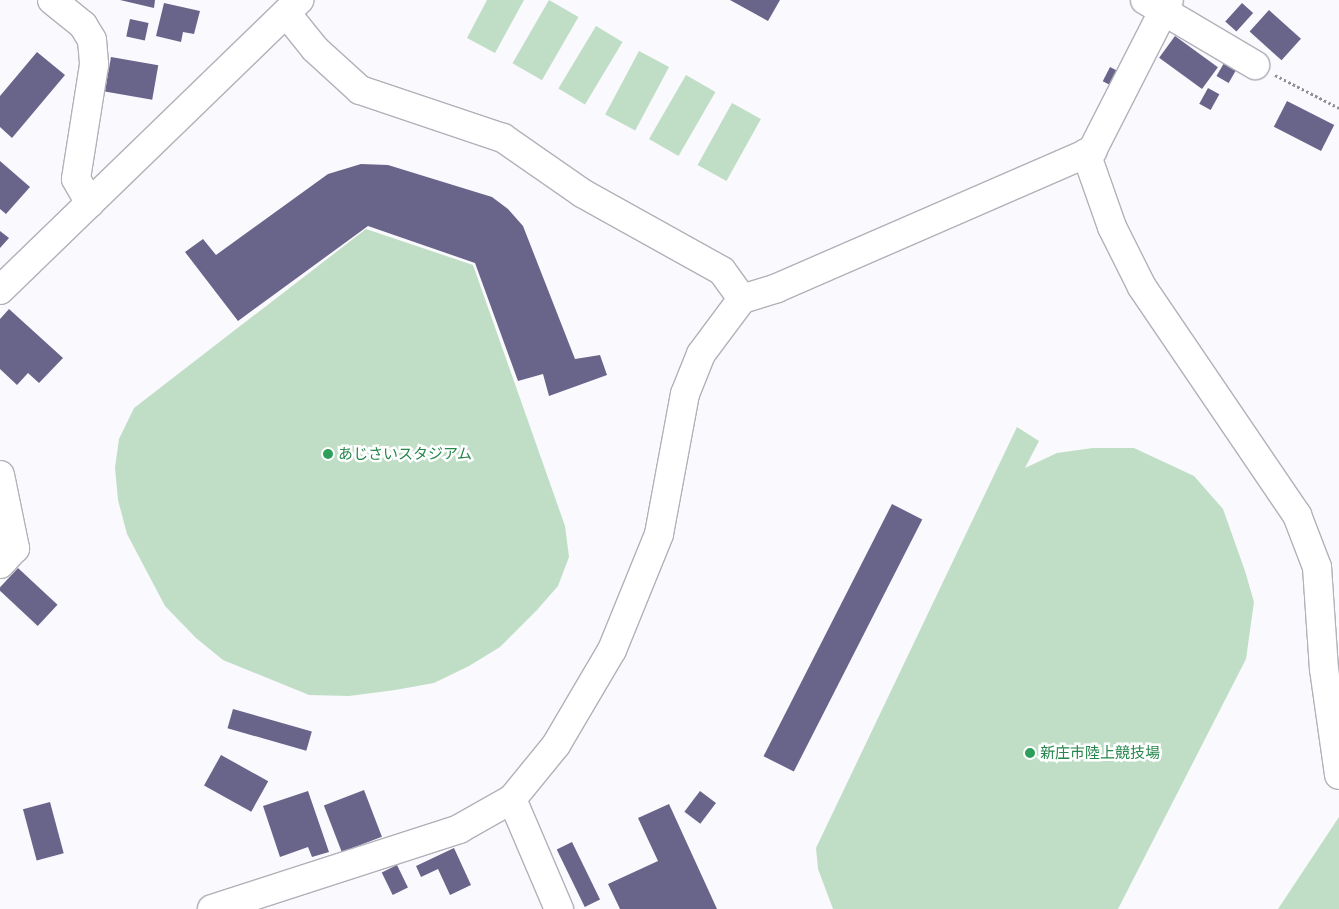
<!DOCTYPE html>
<html>
<head>
<meta charset="utf-8">
<style>
	body { margin:0 }
	#map { position:relative; width:1339px; height:909px; overflow:hidden; background:#faf9fe; font-family:Lora,"Noto Sans JP",serif }
	div>[style] { position:absolute }
	.green>* { inset:0; background:#c0dec6; transform-origin:0 0 }
	.building>* { inset:0; background:#69658a; transform-origin:0 0 }
	.path>* { height:3px; margin-top:-1.5px; transform-origin:0; background:repeating-linear-gradient(90deg,#908f93 0 2.5px,transparent 0 5px) }
	.roads { filter:drop-shadow(1px 0 #b2b1b8) drop-shadow(-1px 0 #b2b1b8) drop-shadow(0 1px #b2b1b8) drop-shadow(0 -1px #b2b1b8) }
	.minor>* { height:28px; margin:-14px; padding:0 14px; transform-origin:14px; border-radius:14px; background:#fff }
	.dots>* { width:14px; height:14px; translate:-50% -50%; box-sizing:border-box; border:2px solid #fff; border-radius:50% }
	span { translate:-50% -50%; white-space:nowrap; text-align:center; line-height:1.15; -webkit-text-stroke:5px #fff; paint-order:stroke }
	.leisure-label { font-size:15px; color:#27864d }
	.left { translate:0 -50%; text-align:left }
</style>
</head>
<body>
<div id="map">
	<div class="green">
		<i style="clip-path:polygon(487px 0,524px 0,495px 53px,467px 38px)"></i>
		<i style="left:549px;top:0;width:34px;height:73px;rotate:30deg"></i>
		<i style="left:596px;top:26px;width:31px;height:73px;rotate:31deg"></i>
		<i style="left:639px;top:51px;width:34px;height:72px;rotate:28deg"></i>
		<i style="left:686px;top:75px;width:34px;height:74px;rotate:30deg"></i>
		<i style="left:732px;top:103px;width:33px;height:71px;rotate:29deg"></i>
		<i style="clip-path:polygon(366px 229px,473px 265px,565px 526px,569px 557px,558px 586px,537px 610px,500px 647px,469px 666px,434px 683px,395px 690px,349px 696px,309px 695px,223px 660px,196px 638px,165px 606px,127px 534px,118px 500px,115px 468px,119px 439px,134px 408px)"></i>
		<i style="clip-path:polygon(1017px 427px,1039px 441px,1025px 468px,1057px 453px,1093px 448px,1134px 448px,1194px 476px,1223px 509px,1245px 571px,1254px 602px,1246px 659px,1118px 909px,833px 909px,818px 869px,816px 848px)"></i>
		<i style="clip-path:polygon(1339px 817px,1339px 909px,1278px 909px)"></i>
	</div>
	<div class="building">
		<i style="clip-path:polygon(120px 0,155px 0,154px 8px)"></i>
		<i style="clip-path:polygon(730px 0,780px 0,768px 21px)"></i>
		<i style="clip-path:polygon(164px 3px,200px 11px,194px 34px,183px 32px,181px 42px,156px 36px)"></i>
		<i style="left:1242px;top:3px;width:15px;height:25px;rotate:42deg"></i>
		<i style="left:1269px;top:10px;width:43px;height:29px;rotate:42deg"></i>
		<i style="left:130px;top:19px;width:19px;height:18px;rotate:12deg"></i>
		<i style="left:1175px;top:36px;width:53px;height:27px;rotate:36deg"></i>
		<i style="clip-path:polygon(37px 52px,65px 75px,12px 138px,0 127px,0 96px)"></i>
		<i style="left:111px;top:57px;width:48px;height:35px;rotate:10deg"></i>
		<i style="left:1224px;top:63px;width:14px;height:15px;rotate:30deg"></i>
		<i style="left:1110px;top:67px;width:13px;height:16px;rotate:27deg"></i>
		<i style="left:1208px;top:88px;width:13px;height:18px;rotate:29deg"></i>
		<i style="left:1287px;top:101px;width:53px;height:29px;rotate:27deg"></i>
		<i style="clip-path:polygon(0 161px,30px 187px,6px 214px,0 209px)"></i>
		<i style="clip-path:polygon(361px 164px,388px 165px,492px 197px,508px 209px,523px 226px,575px 359px,600px 355px,607px 375px,549px 396px,543px 374px,518px 381px,475px 263px,368px 226px,238px 321px,185px 252px,203px 239px,216px 255px,328px 174px)"></i>
		<i style="clip-path:polygon(0 231px,9px 238px,0 248px)"></i>
		<i style="clip-path:polygon(9px 309px,63px 358px,39px 383px,28px 373px,17px 385px,0 369px,0 319px)"></i>
		<i style="left:892px;top:504px;width:34px;height:283px;rotate:27deg"></i>
		<i style="left:18px;top:568px;width:54px;height:29px;rotate:43deg"></i>
		<i style="left:233px;top:709px;width:82px;height:20px;rotate:16deg"></i>
		<i style="left:221px;top:755px;width:54px;height:35px;rotate:29deg"></i>
		<i style="left:364px;top:790px;width:50px;height:43px;rotate:69deg"></i>
		<i style="clip-path:polygon(308px 791px,329px 852px,312px 857px,308px 847px,280px 857px,263px 806px)"></i>
		<i style="left:700px;top:791px;width:20px;height:26px;rotate:37deg"></i>
		<i style="left:50px;top:802px;width:53px;height:28px;rotate:75deg"></i>
		<i style="clip-path:polygon(669px 804px,717px 909px,620px 909px,608px 884px,658px 861px,638px 818px)"></i>
		<i style="left:572px;top:842px;width:64px;height:17px;rotate:64deg"></i>
		<i style="clip-path:polygon(454px 848px,471px 885px,450px 895px,438px 869px,421px 877px,416px 866px)"></i>
		<i style="left:397px;top:865px;width:25px;height:17px;rotate:64deg"></i>
	</div>
	<div class="path">
		<i style="left:1275px;top:75px;width:72px;rotate:27.3deg"></i>
	</div>
	<div class="roads">
		<div class="minor">
			<i style="left:52px;top:0;width:40px;rotate:39deg"></i>
			<i style="left:83px;top:25px;width:17px;rotate:59deg"></i>
			<i style="left:92px;top:40px;width:25px;rotate:85deg"></i>
			<i style="left:94px;top:65px;width:115px;rotate:99deg"></i>
			<i style="left:76px;top:179px;width:28px;rotate:60deg"></i>
			<i style="left:1145px;top:0;width:128px;rotate:30.6deg"></i>
			<i style="left:286px;top:13px;width:46px;rotate:51.1deg"></i>
			<i style="left:315px;top:49px;width:61px;rotate:42.3deg"></i>
			<i style="left:360px;top:90px;width:151px;rotate:18.6deg"></i>
			<i style="left:503px;top:138px;width:96px;rotate:34.8deg"></i>
			<i style="left:582px;top:193px;width:160px;rotate:29.1deg"></i>
			<i style="left:722px;top:271px;width:34px;rotate:54deg"></i>
			<i style="left:1086px;top:153px;width:78px;rotate:70.6deg"></i>
			<i style="left:1112px;top:227px;width:67px;rotate:63.4deg"></i>
			<i style="left:1142px;top:287px;width:276px;rotate:55.8deg"></i>
			<i style="left:1297px;top:515px;width:56px;rotate:69deg"></i>
			<i style="left:1317px;top:567px;width:102px;rotate:86.1deg"></i>
			<i style="left:1324px;top:669px;width:107px;rotate:81.9deg"></i>
			<i style="left:0;top:290px;width:417px;rotate:-44.1deg"></i>
			<i style="left:0;top:475px;width:75px;rotate:78.4deg"></i>
			<i style="left:15px;top:548px;width:22px;rotate:133deg"></i>
			<i style="left:512px;top:799px;width:120px;rotate:66.9deg"></i>
			<i style="left:212px;top:909px;width:260px;rotate:-17.9deg"></i>
			<i style="left:459px;top:829px;width:61px;rotate:-29.5deg"></i>
			<i style="left:512px;top:799px;width:70px;rotate:-50.8deg"></i>
			<i style="left:556px;top:745px;width:110px;rotate:-59.5deg"></i>
			<i style="left:612px;top:650px;width:125px;rotate:-67.9deg"></i>
			<i style="left:659px;top:534px;width:142px;rotate:-79.5deg"></i>
			<i style="left:685px;top:394px;width:43px;rotate:-68.2deg"></i>
			<i style="left:701px;top:354px;width:69px;rotate:-53.3deg"></i>
			<i style="left:742px;top:299px;width:37px;rotate:-17deg"></i>
			<i style="left:777px;top:288px;width:344px;rotate:-23.5deg"></i>
			<i style="left:1092px;top:151px;width:169px;rotate:-63deg"></i>
		</div>
	</div>
	<div class="dots">
		<i style="left:328px;top:454px;background:#2e9e5b"></i>
		<i style="left:1030px;top:753px;background:#2e9e5b"></i>
	</div>
	<div class="leisure-label">
		<span class="left" style="left:338px;top:454px">あじさいスタジアム</span>
		<span class="left" style="left:1040px;top:753px">新庄市陸上競技場</span>
	</div>
</div>
</body>
</html>
